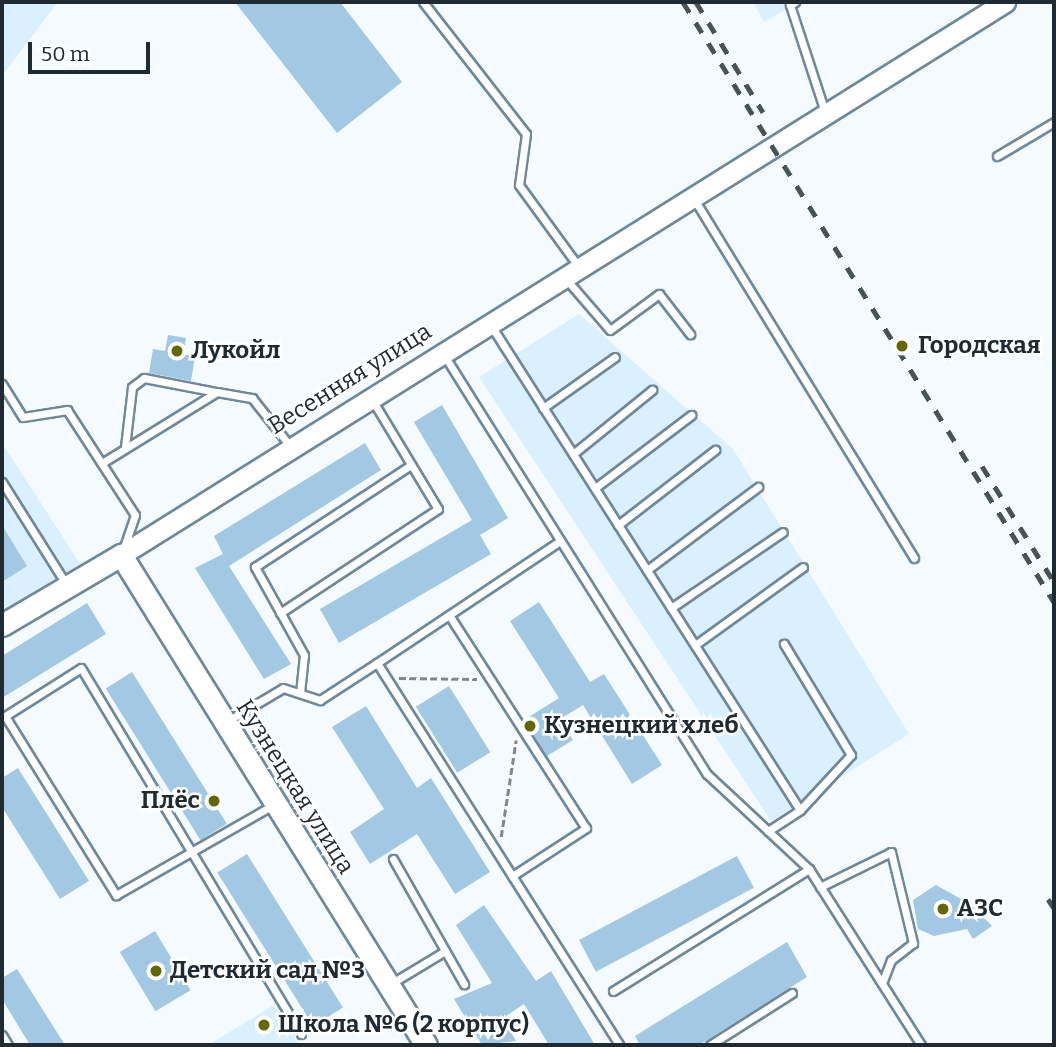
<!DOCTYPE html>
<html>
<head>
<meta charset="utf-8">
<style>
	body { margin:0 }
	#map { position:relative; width:1056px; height:1047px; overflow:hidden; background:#f4fafe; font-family:Bitter,serif }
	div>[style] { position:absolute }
	.built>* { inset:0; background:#dbf0ff }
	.building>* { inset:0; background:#a2c8e3; transform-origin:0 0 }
	.path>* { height:2.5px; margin-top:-1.25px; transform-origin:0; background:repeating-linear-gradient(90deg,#80888e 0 7px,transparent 0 10.5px) }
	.roads { filter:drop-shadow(2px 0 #6f899b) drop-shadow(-2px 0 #6f899b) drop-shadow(0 2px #6f899b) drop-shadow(0 -2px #6f899b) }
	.service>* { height:7px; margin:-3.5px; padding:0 3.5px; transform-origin:3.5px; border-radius:3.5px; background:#fff }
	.tertiary>* { height:19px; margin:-9.5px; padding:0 9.5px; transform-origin:9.5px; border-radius:9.5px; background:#fff }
	.secondary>* { height:21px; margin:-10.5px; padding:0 10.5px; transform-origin:10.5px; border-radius:10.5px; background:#fff }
	.rail>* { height:5px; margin-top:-2.5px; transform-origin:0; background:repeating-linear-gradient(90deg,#485259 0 12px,transparent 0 24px) }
	.dots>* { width:19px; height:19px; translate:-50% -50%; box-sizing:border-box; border:4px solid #fff; border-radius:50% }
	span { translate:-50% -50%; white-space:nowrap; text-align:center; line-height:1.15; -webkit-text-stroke:5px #fff; paint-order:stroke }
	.poi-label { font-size:24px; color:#202a32; font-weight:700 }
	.left { translate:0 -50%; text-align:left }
	.right { translate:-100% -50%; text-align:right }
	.street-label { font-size:24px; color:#202a32 }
	.frame { position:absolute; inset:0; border:4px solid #202a32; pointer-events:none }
	.scale { position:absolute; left:28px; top:42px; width:122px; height:32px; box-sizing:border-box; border:4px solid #202a32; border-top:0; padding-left:9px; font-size:21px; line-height:24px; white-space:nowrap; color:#202a32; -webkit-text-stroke:5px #fff; paint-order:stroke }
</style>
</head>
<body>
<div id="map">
	<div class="built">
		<i style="clip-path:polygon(2px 2px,58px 2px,2px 76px)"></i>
		<i style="clip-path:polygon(753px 2px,798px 2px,764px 22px)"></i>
		<i style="clip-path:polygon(579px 314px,733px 449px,909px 734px,771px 821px,479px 377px)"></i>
		<i style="clip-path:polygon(2px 443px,81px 565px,2px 613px)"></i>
		<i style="clip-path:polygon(274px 1005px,299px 1045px,208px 1045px)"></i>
	</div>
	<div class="building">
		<i style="clip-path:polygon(235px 2px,340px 2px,402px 82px,337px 133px)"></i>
		<i style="clip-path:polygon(168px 335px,186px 338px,183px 354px,195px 357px,191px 381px,149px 373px,153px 349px,165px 351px)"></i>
		<i style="clip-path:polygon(442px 405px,508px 518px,480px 535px,491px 554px,339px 643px,320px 609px,472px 520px,414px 422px)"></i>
		<i style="clip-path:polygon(365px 443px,381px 470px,229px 566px,291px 664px,264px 679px,195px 568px,223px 554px,214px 536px)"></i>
		<i style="clip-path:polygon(2px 525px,27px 566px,2px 582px)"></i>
		<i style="clip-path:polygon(539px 602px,590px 682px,604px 674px,662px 765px,632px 784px,583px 705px,560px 719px,573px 740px,547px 756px,524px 720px,559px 698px,510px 621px)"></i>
		<i style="clip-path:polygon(87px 603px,106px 634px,2px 698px,2px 656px)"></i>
		<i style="left:132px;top:672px;width:179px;height:31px;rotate:58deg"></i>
		<i style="left:449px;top:686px;width:78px;height:39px;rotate:58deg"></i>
		<i style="clip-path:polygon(366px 706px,417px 788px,431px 778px,490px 872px,455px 894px,417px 834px,370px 864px,350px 832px,384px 809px,332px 727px)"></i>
		<i style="clip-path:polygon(18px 768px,89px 881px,60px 899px,2px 807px,2px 778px)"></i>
		<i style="left:247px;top:854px;width:181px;height:35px;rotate:58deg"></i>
		<i style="left:737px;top:856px;width:36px;height:179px;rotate:62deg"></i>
		<i style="clip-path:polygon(936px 885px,970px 904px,992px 926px,973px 939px,967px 929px,934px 936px,918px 929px,913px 900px)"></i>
		<i style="clip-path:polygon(484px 905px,536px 981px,551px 971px,595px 1045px,549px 1045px,524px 1004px,503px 1018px,516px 1041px,482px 1045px,454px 999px,492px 983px,456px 925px)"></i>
		<i style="left:155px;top:931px;width:69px;height:41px;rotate:59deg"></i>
		<i style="clip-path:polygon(787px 942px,807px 977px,699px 1045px,640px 1045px,635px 1036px)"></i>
		<i style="clip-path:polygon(17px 969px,65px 1045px,30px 1045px,2px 999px,2px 978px)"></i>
	</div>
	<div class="path">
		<i style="left:399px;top:678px;width:78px;rotate:0.7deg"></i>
		<i style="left:501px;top:837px;width:98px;rotate:-81.2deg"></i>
	</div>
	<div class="roads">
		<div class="service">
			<i style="left:423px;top:2px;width:167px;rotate:52deg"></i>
			<i style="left:526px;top:134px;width:51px;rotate:97.8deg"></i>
			<i style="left:519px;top:185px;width:100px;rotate:53.9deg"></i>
			<i style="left:795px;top:2px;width:6px;rotate:149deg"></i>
			<i style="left:790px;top:5px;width:113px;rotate:71.9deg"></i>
			<i style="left:997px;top:156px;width:66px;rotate:-30.8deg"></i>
			<i style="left:694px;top:199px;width:421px;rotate:58.5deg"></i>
			<i style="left:566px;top:279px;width:67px;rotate:49.2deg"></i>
			<i style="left:610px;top:330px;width:61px;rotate:-36.3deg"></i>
			<i style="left:659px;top:294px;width:51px;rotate:52.2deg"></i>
			<i style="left:490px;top:324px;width:576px;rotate:57.47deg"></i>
			<i style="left:444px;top:355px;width:495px;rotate:57.9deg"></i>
			<i style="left:707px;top:774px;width:139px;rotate:43deg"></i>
			<i style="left:809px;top:869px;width:209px;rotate:57.5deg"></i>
			<i style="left:2px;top:384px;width:39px;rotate:58deg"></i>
			<i style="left:23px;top:417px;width:45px;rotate:-9deg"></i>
			<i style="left:67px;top:410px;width:125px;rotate:57.1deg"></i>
			<i style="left:135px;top:515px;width:36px;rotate:109deg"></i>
			<i style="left:543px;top:408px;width:88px;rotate:-35.3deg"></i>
			<i style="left:125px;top:447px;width:60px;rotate:-83.3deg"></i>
			<i style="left:132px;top:387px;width:15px;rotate:-37deg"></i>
			<i style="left:144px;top:378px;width:73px;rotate:11deg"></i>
			<i style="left:573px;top:454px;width:102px;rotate:-39deg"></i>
			<i style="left:102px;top:463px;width:135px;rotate:-31.7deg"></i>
			<i style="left:217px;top:392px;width:36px;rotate:10deg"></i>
			<i style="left:252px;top:398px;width:63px;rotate:51.5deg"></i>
			<i style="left:2px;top:482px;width:120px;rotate:57.9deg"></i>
			<i style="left:595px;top:488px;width:121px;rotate:-37.2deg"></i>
			<i style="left:618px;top:525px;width:123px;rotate:-37.7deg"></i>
			<i style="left:647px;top:570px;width:139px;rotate:-36.8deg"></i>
			<i style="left:671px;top:608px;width:135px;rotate:-34.2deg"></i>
			<i style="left:280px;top:613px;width:189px;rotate:-33.4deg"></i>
			<i style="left:438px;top:509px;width:130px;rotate:-121.1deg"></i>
			<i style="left:449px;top:615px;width:253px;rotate:57.3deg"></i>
			<i style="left:586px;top:828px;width:88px;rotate:147deg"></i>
			<i style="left:695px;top:645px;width:133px;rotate:-35.8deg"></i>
			<i style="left:377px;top:663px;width:220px;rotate:-33.7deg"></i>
			<i style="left:300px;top:693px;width:38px;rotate:-84deg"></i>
			<i style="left:304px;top:655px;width:101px;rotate:-119.1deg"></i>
			<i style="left:255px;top:567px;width:186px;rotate:-33.2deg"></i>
			<i style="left:5px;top:716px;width:211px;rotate:58.2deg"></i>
			<i style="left:116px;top:895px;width:181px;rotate:-29.8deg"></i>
			<i style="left:2px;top:718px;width:93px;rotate:-32.3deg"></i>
			<i style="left:81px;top:668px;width:427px;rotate:59deg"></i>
			<i style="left:226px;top:722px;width:66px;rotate:-30.8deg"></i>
			<i style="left:283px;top:688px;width:39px;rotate:18deg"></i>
			<i style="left:320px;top:700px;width:68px;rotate:-33deg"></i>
			<i style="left:377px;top:663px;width:452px;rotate:57.6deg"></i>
			<i style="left:768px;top:831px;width:38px;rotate:-33deg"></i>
			<i style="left:800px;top:810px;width:75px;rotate:-47.2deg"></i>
			<i style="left:851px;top:755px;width:130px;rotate:-121.1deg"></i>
			<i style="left:393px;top:859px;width:144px;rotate:60.4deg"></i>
			<i style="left:820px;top:887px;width:79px;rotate:-26.2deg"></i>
			<i style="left:891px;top:852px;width:94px;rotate:76.4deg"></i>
			<i style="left:913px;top:943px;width:28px;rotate:142deg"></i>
			<i style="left:891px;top:960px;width:25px;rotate:111deg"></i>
			<i style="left:392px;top:983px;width:62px;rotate:-31.1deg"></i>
			<i style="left:613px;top:991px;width:231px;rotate:-31.9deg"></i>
			<i style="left:2px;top:1035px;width:12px;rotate:59deg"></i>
			<i style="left:710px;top:1045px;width:97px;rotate:-32.4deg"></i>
		</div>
		<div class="tertiary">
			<i style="left:121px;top:555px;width:1043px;rotate:-32.03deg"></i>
		</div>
		<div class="secondary">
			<i style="left:2px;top:625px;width:138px;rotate:-30.5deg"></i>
			<i style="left:121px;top:555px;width:577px;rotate:58.1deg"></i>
		</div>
	</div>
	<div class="rail">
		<i style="left:683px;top:2px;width:705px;rotate:58.27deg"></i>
		<i style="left:696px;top:2px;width:129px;rotate:58.7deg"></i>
		<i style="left:982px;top:466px;width:137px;rotate:58.2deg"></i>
		<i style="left:1048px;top:899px;width:11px;rotate:56deg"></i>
	</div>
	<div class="dots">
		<i style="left:902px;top:346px;background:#636806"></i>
		<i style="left:177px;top:351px;background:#636806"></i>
		<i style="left:530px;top:726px;background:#636806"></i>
		<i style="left:214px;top:801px;background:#636806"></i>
		<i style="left:943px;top:909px;background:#636806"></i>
		<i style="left:156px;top:971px;background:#636806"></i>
		<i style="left:264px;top:1025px;background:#636806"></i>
	</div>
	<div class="poi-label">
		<span class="left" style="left:918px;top:346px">Городская</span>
		<span class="left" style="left:191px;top:351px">Лукойл</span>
		<span class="left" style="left:544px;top:726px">Кузнецкий хлеб</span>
		<span class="right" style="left:200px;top:801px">Плёс</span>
		<span class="left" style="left:957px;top:909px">АЗС</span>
		<span class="left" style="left:170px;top:971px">Детский сад №3</span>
		<span class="left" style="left:278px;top:1025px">Школа №6 (2 корпус)</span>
	</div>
	<div class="street-label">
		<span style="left:350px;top:379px;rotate:-32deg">Весенняя улица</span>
		<span style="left:295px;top:787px;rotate:58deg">Кузнецкая улица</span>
	</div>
	<div class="frame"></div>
	<div class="scale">50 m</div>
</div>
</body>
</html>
